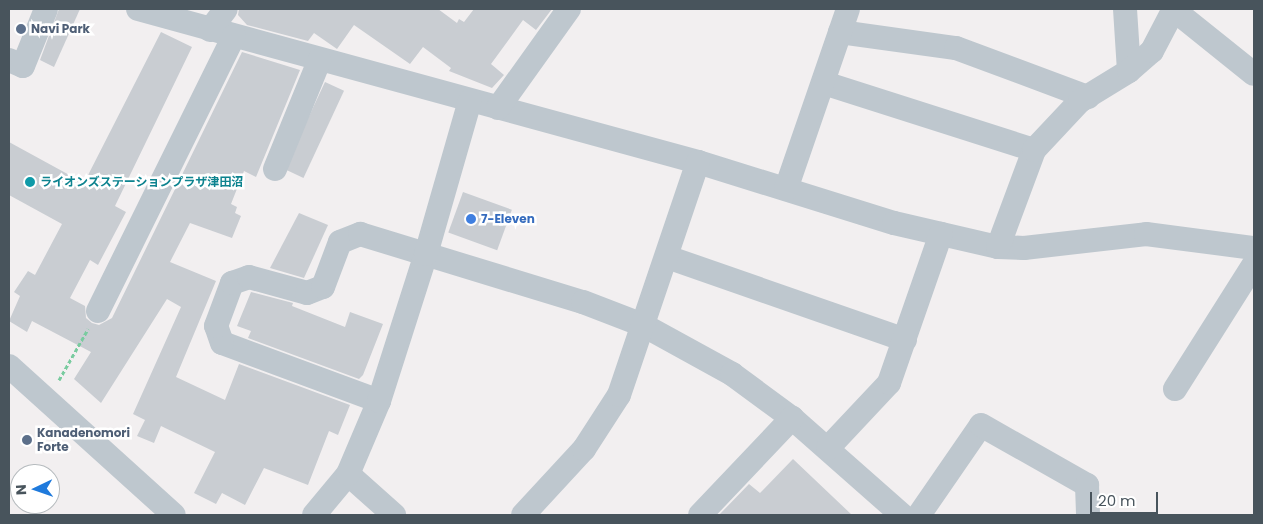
<!DOCTYPE html>
<html>
<head>
<meta charset="utf-8">
<style>
	body { margin:0 }
	#map { position:relative; width:1263px; height:524px; overflow:hidden; background:#f2eff0; font-family:Poppins,"Noto Sans JP",sans-serif }
	div>[style] { position:absolute }
	.building>* { inset:0; background:#c9cdd2; transform-origin:0 0 }
	.path>* { height:3px; margin-top:-1.5px; transform-origin:0; background:repeating-linear-gradient(90deg,#79cb9f 0 4px,transparent 0 6.5px) }
	.minor>* { height:24px; margin:-12px; padding:0 12px; transform-origin:12px; border-radius:12px; background:#bec7ce }
	.dots>* { width:14px; height:14px; translate:-50% -50%; box-sizing:border-box; border:2px solid #fff; border-radius:50% }
	span { translate:-50% -50%; white-space:nowrap; text-align:center; line-height:1.15; -webkit-text-stroke:5px #fff; paint-order:stroke }
	.service-label { font-size:12px; color:#4e5e75; font-weight:700 }
	.left { translate:0 -50%; text-align:left }
	.culture-label { font-size:12px; color:#0d838f; font-weight:700 }
	.shop-label { font-size:12px; color:#366cbe; font-weight:700 }
	.frame { position:absolute; inset:0; border:10px solid #48545c; pointer-events:none }
	.north { position:absolute; left:10px; top:464px; width:50px; height:50px; box-sizing:border-box; background:#fff; border:1px solid #b6bbbe; border-radius:50%; rotate:267deg; font-size:14px; font-weight:700; line-height:20px; text-align:center; color:#48545c }
	.north::after { content:''; display:block; margin:auto; width:18px; height:22px; background:#1f7adc; clip-path:polygon(50% 0,100% 100%,50% 72%,0 100%) }
	.scale { position:absolute; left:1090px; top:492px; width:68px; height:22px; box-sizing:border-box; border:2px solid #48545c; border-top:0; padding-left:6px; font-size:15px; line-height:18px; white-space:nowrap; color:#48545c; -webkit-text-stroke:4px #fff; paint-order:stroke }
</style>
</head>
<body>
<div id="map">
	<div class="building">
		<i style="clip-path:polygon(59px 9px,80px 9px,54px 67px,40px 60px)"></i>
		<i style="clip-path:polygon(239px 9px,438px 9px,457px 23px,459px 19px,464px 22px,474px 9px,552px 9px,536px 30px,523px 20px,491px 64px,504px 75px,492px 88px,449px 71px,451px 68px,423px 47px,410px 64px,354px 25px,337px 49px,314px 33px,308px 41px,247px 25px,238px 15px)"></i>
		<i style="clip-path:polygon(161px 32px,192px 47px,115px 206px,126px 212px,98px 265px,90px 260px,70px 298px,85px 306px,86px 318px,92px 323px,99px 325px,112px 318px,242px 52px,300px 70px,256px 177px,244px 171px,231px 204px,237px 207px,235px 213px,241px 216px,232px 238px,190px 223px,170px 262px,216px 281px,176px 377px,225px 400px,239px 364px,350px 405px,338px 435px,329px 431px,308px 485px,264px 468px,245px 505px,222px 493px,216px 504px,194px 493px,215px 452px,161px 426px,154px 443px,137px 436px,145px 420px,133px 414px,181px 307px,167px 299px,101px 403px,74px 379px,91px 352px,32px 321px,27px 332px,9px 321px,20px 296px,14px 292px,28px 271px,35px 275px,62px 224px,9px 195px,9px 142px,84px 183px)"></i>
		<i style="left:325px;top:82px;width:21px;height:96px;rotate:25deg"></i>
		<i style="left:463px;top:192px;width:52px;height:43px;rotate:20deg"></i>
		<i style="clip-path:polygon(299px 213px,328px 225px,304px 278px,270px 268px)"></i>
		<i style="clip-path:polygon(251px 292px,293px 303px,292px 306px,345px 327px,350px 312px,383px 324px,363px 375px,359px 379px,248px 338px,251px 331px,237px 326px)"></i>
		<i style="clip-path:polygon(793px 459px,852px 515px,719px 515px,749px 484px,760px 493px)"></i>
	</div>
	<div class="path">
		<i style="left:59px;top:380px;width:59px;rotate:-60.4deg"></i>
	</div>
	<div class="minor">
		<i style="left:138px;top:9px;width:581px;rotate:15.28deg"></i>
		<i style="left:698px;top:162px;width:205px;rotate:17.3deg"></i>
		<i style="left:894px;top:223px;width:107px;rotate:13deg"></i>
		<i style="left:998px;top:247px;width:26px;rotate:2deg"></i>
		<i style="left:1024px;top:248px;width:123px;rotate:-6.5deg"></i>
		<i style="left:1146px;top:234px;width:109px;rotate:7.4deg"></i>
		<i style="left:1125px;top:9px;width:62px;rotate:86.3deg"></i>
		<i style="left:1174px;top:10px;width:102px;rotate:38.7deg"></i>
		<i style="left:210px;top:30px;width:26px;rotate:-53deg"></i>
		<i style="left:840px;top:32px;width:117px;rotate:7.9deg"></i>
		<i style="left:956px;top:48px;width:141px;rotate:20.4deg"></i>
		<i style="left:9px;top:60px;width:15px;rotate:23deg"></i>
		<i style="left:23px;top:66px;width:61px;rotate:-68deg"></i>
		<i style="left:824px;top:83px;width:220px;rotate:17.7deg"></i>
		<i style="left:498px;top:108px;width:122px;rotate:-54.4deg"></i>
		<i style="left:275px;top:169px;width:117px;rotate:-67.8deg"></i>
		<i style="left:786px;top:189px;width:190px;rotate:-71deg"></i>
		<i style="left:998px;top:247px;width:103px;rotate:-69.6deg"></i>
		<i style="left:1034px;top:150px;width:67px;rotate:-46.8deg"></i>
		<i style="left:1080px;top:101px;width:57px;rotate:-31.5deg"></i>
		<i style="left:1129px;top:71px;width:30px;rotate:-41deg"></i>
		<i style="left:1152px;top:51px;width:47px;rotate:-62.4deg"></i>
		<i style="left:667px;top:257px;width:252px;rotate:19.2deg"></i>
		<i style="left:98px;top:311px;width:307px;rotate:-63.7deg"></i>
		<i style="left:9px;top:366px;width:222px;rotate:42.1deg"></i>
		<i style="left:1175px;top:389px;width:148px;rotate:-57.7deg"></i>
		<i style="left:379px;top:401px;width:167px;rotate:-159.7deg"></i>
		<i style="left:222px;top:343px;width:18px;rotate:-109deg"></i>
		<i style="left:216px;top:326px;width:46px;rotate:-69.6deg"></i>
		<i style="left:232px;top:283px;width:18px;rotate:-19deg"></i>
		<i style="left:249px;top:277px;width:60px;rotate:15.4deg"></i>
		<i style="left:307px;top:293px;width:17px;rotate:-21deg"></i>
		<i style="left:323px;top:287px;width:48px;rotate:-69.3deg"></i>
		<i style="left:340px;top:242px;width:22px;rotate:-22deg"></i>
		<i style="left:360px;top:234px;width:233px;rotate:17deg"></i>
		<i style="left:583px;top:302px;width:64px;rotate:21deg"></i>
		<i style="left:643px;top:325px;width:102px;rotate:28.8deg"></i>
		<i style="left:732px;top:374px;width:74px;rotate:36.3deg"></i>
		<i style="left:792px;top:418px;width:147px;rotate:41.4deg"></i>
		<i style="left:828px;top:448px;width:89px;rotate:-46.8deg"></i>
		<i style="left:889px;top:383px;width:158px;rotate:-70.8deg"></i>
		<i style="left:348px;top:474px;width:62px;rotate:41.7deg"></i>
		<i style="left:314px;top:515px;width:53px;rotate:-50.3deg"></i>
		<i style="left:348px;top:474px;width:79px;rotate:-67deg"></i>
		<i style="left:379px;top:401px;width:154px;rotate:-72.3deg"></i>
		<i style="left:426px;top:254px;width:159px;rotate:-74deg"></i>
		<i style="left:523px;top:515px;width:90px;rotate:-47.3deg"></i>
		<i style="left:584px;top:449px;width:64px;rotate:-57.1deg"></i>
		<i style="left:619px;top:395px;width:246px;rotate:-71.3deg"></i>
		<i style="left:700px;top:515px;width:134px;rotate:-46.5deg"></i>
		<i style="left:919px;top:515px;width:109px;rotate:-55.4deg"></i>
		<i style="left:981px;top:425px;width:122px;rotate:29.5deg"></i>
		<i style="left:1087px;top:485px;width:30px;rotate:88deg"></i>
	</div>
	<div class="dots">
		<i style="left:21px;top:29px;background:#5c6f8a"></i>
		<i style="left:30px;top:182px;background:#0f9aa8"></i>
		<i style="left:471px;top:219px;background:#3f7fe0"></i>
		<i style="left:27px;top:440px;background:#5c6f8a"></i>
	</div>
	<div class="service-label">
		<span class="left" style="left:31px;top:29px">Navi Park</span>
		<span class="left" style="left:37px;top:440px">Kanadenomori<br>Forte</span>
	</div>
	<div class="culture-label">
		<span class="left" style="left:40px;top:182px">ライオンズステーションプラザ津田沼</span>
	</div>
	<div class="shop-label">
		<span class="left" style="left:481px;top:219px">7-Eleven</span>
	</div>
	<div class="frame"></div>
	<div class="north">N</div>
	<div class="scale">20 m</div>
</div>
</body>
</html>
